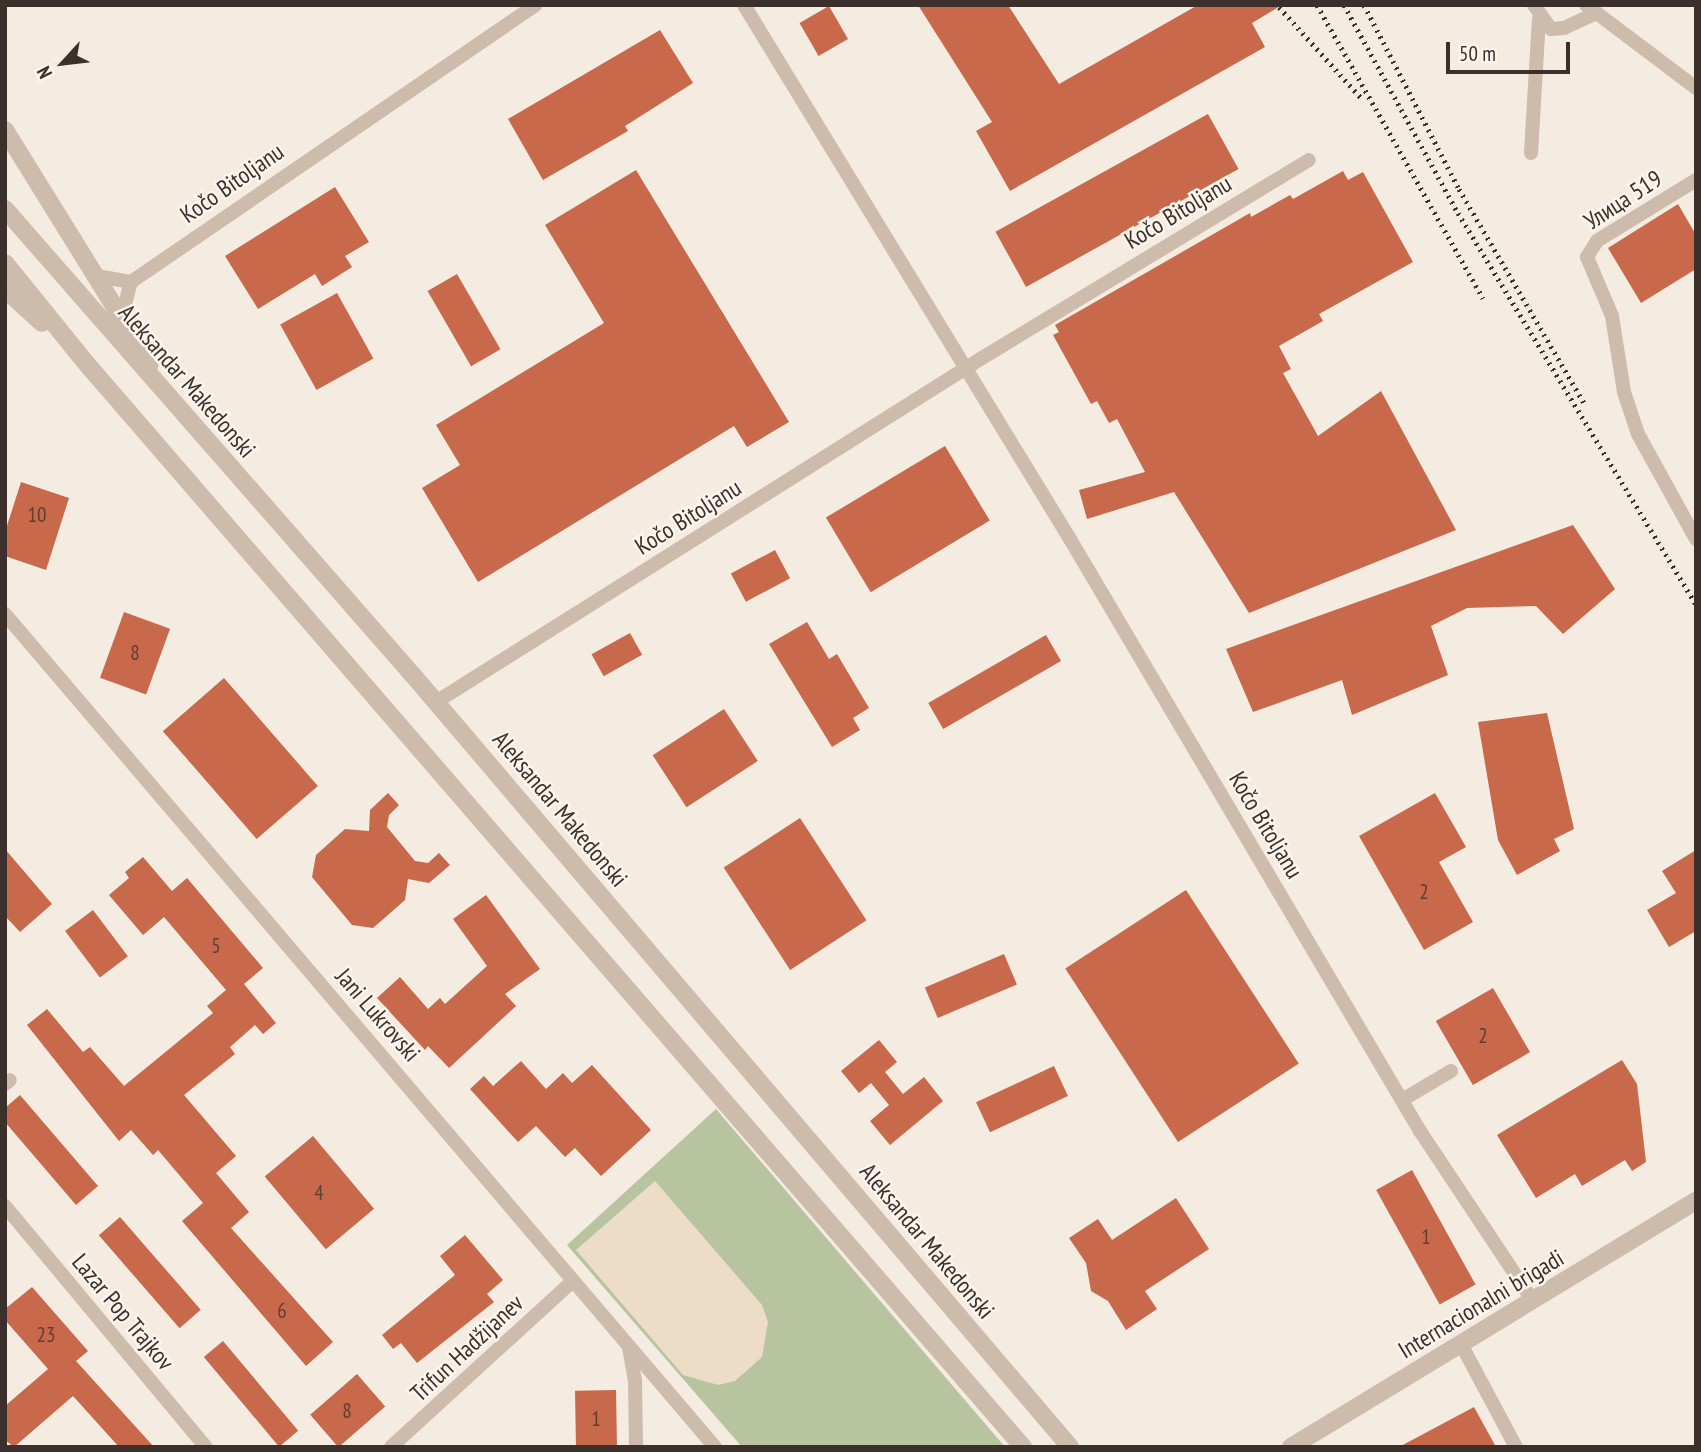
<!DOCTYPE html>
<html>
<head>
<meta charset="utf-8">
<style>
	body { margin:0 }
	#map { position:relative; width:1701px; height:1452px; overflow:hidden; background:#f4ebe1; font-family:"PT Sans Narrow",sans-serif }
	div>[style] { position:absolute }
	.green>* { inset:0; background:#b8c4a0 }
	.plaza>* { inset:0; background:#ecdcc8 }
	.building>* { inset:0; background:#c8694b; transform-origin:0 0 }
	.minor>* { height:14px; margin:-7px; padding:0 7px; transform-origin:7px; border-radius:7px; background:#cdbbac }
	.tertiary>* { height:18px; margin:-9px; padding:0 9px; transform-origin:9px; border-radius:9px; background:#cdbbac }
	.rail>* { height:5px; margin-top:-2.5px; transform-origin:0; background:repeating-linear-gradient(90deg,#3b302b 0 2px,transparent 0 7px) }
	span { translate:-50% -50%; white-space:nowrap; text-align:center; line-height:1.15; -webkit-text-stroke:5px #fbf5ee; paint-order:stroke }
	.number-label { font-size:21px; color:#5e3e33 }
	.number-label span { -webkit-text-stroke-width:0 }
	.street-label { font-size:24px; color:#3b302b }
	.frame { position:absolute; inset:0; border:7px solid #3b302b; pointer-events:none }
	.north { position:absolute; left:28px; top:28px; width:70px; height:70px; -webkit-text-stroke:5px #fbf5ee; paint-order:stroke; rotate:243deg; font-size:19px; font-weight:700; line-height:28px; text-align:center; color:#3b302b }
	.north::after { content:''; display:block; margin:auto; width:24px; height:32px; background:#3b302b; clip-path:polygon(50% 0,100% 100%,50% 72%,0 100%) }
	.scale { position:absolute; left:1446px; top:42px; width:124px; height:32px; box-sizing:border-box; border:4px solid #3b302b; border-top:0; padding-left:9px; font-size:21px; line-height:24px; white-space:nowrap; color:#3b302b; -webkit-text-stroke:5px #fbf5ee; paint-order:stroke }
</style>
</head>
<body>
<div id="map">
	<div class="green">
		<i style="clip-path:polygon(716px 1109px,1005px 1447px,742px 1447px,567px 1245px)"></i>
	</div>
	<div class="plaza">
		<i style="clip-path:polygon(655px 1181px,762px 1305px,768px 1322px,762px 1357px,735px 1381px,718px 1385px,683px 1375px,576px 1250px)"></i>
	</div>
	<div class="building">
		<i style="clip-path:polygon(918px 5px,1008px 5px,1059px 84px,1198px 5px,1282px 5px,1252px 23px,1265px 47px,1010px 191px,976px 131px,992px 122px)"></i>
		<i style="left:829px;top:6px;width:38px;height:34px;rotate:60deg"></i>
		<i style="clip-path:polygon(660px 30px,693px 83px,625px 126px,628px 131px,543px 180px,508px 119px)"></i>
		<i style="left:1208px;top:114px;width:63px;height:243px;rotate:61deg"></i>
		<i style="clip-path:polygon(636px 170px,789px 422px,747px 447px,734px 426px,478px 582px,422px 488px,460px 465px,436px 425px,604px 323px,545px 225px)"></i>
		<i style="clip-path:polygon(1343px 171px,1348px 180px,1363px 172px,1413px 262px,1319px 314px,1323px 321px,1279px 346px,1291px 369px,1283px 373px,1318px 436px,1381px 391px,1456px 530px,1249px 613px,1174px 492px,1087px 519px,1079px 490px,1145px 472px,1117px 419px,1109px 423px,1097px 401px,1091px 404px,1053px 335px,1059px 332px,1055px 325px,1250px 213px,1251px 217px,1290px 195px,1293px 199px)"></i>
		<i style="clip-path:polygon(335px 187px,369px 242px,345px 256px,352px 267px,322px 286px,315px 274px,258px 309px,225px 256px)"></i>
		<i style="clip-path:polygon(1678px 204px,1696px 235px,1696px 269px,1641px 303px,1608px 248px)"></i>
		<i style="left:457px;top:274px;width:87px;height:34px;rotate:60deg"></i>
		<i style="left:337px;top:293px;width:75px;height:65px;rotate:61deg"></i>
		<i style="left:945px;top:446px;width:87px;height:139px;rotate:59deg"></i>
		<i style="clip-path:polygon(21px 482px,69px 498px,46px 570px,5px 556px,5px 532px)"></i>
		<i style="clip-path:polygon(1573px 525px,1615px 589px,1563px 634px,1536px 606px,1467px 608px,1431px 626px,1448px 675px,1352px 715px,1342px 680px,1253px 712px,1226px 649px)"></i>
		<i style="left:775px;top:550px;width:32px;height:50px;rotate:62deg"></i>
		<i style="left:124px;top:612px;width:49px;height:70px;rotate:20deg"></i>
		<i style="clip-path:polygon(807px 622px,829px 659px,837px 654px,869px 708px,853px 718px,860px 730px,832px 747px,769px 644px)"></i>
		<i style="left:630px;top:633px;width:25px;height:44px;rotate:61deg"></i>
		<i style="left:1046px;top:635px;width:30px;height:136px;rotate:60deg"></i>
		<i style="left:224px;top:678px;width:143px;height:81px;rotate:49deg"></i>
		<i style="left:724px;top:709px;width:62px;height:85px;rotate:57deg"></i>
		<i style="clip-path:polygon(1547px 713px,1574px 829px,1554px 839px,1560px 851px,1517px 875px,1498px 840px,1478px 722px)"></i>
		<i style="clip-path:polygon(388px 793px,399px 805px,389px 815px,387px 827px,415px 861px,428px 863px,439px 853px,450px 865px,429px 883px,408px 879px,405px 900px,373px 928px,352px 925px,312px 877px,316px 855px,345px 829px,369px 831px,370px 810px)"></i>
		<i style="clip-path:polygon(1435px 793px,1466px 847px,1439px 862px,1473px 922px,1424px 950px,1359px 836px)"></i>
		<i style="left:800px;top:818px;width:122px;height:91px;rotate:57deg"></i>
		<i style="clip-path:polygon(5px 849px,52px 904px,20px 932px,5px 916px)"></i>
		<i style="clip-path:polygon(1696px 850px,1696px 931px,1669px 947px,1647px 910px,1676px 893px,1662px 871px)"></i>
		<i style="clip-path:polygon(143px 857px,172px 891px,187px 878px,263px 968px,244px 984px,276px 1023px,263px 1034px,255px 1025px,230px 1047px,235px 1054px,184px 1095px,236px 1156px,216px 1173px,249px 1212px,231px 1228px,333px 1342px,306px 1366px,182px 1221px,203px 1203px,158px 1150px,153px 1155px,131px 1130px,119px 1141px,27px 1025px,47px 1009px,83px 1052px,90px 1047px,124px 1086px,213px 1013px,207px 1006px,226px 990px,164px 917px,143px 935px,109px 895px,129px 878px,125px 872px)"></i>
		<i style="left:1186px;top:890px;width:207px;height:144px;rotate:57deg"></i>
		<i style="clip-path:polygon(486px 895px,540px 969px,505px 994px,516px 1006px,449px 1068px,428px 1046px,425px 1050px,377px 998px,400px 977px,428px 1009px,440px 998px,445px 1004px,487px 966px,453px 919px)"></i>
		<i style="left:93px;top:910px;width:58px;height:35px;rotate:53deg"></i>
		<i style="left:1004px;top:954px;width:33px;height:86px;rotate:67deg"></i>
		<i style="left:1493px;top:988px;width:74px;height:66px;rotate:60deg"></i>
		<i style="clip-path:polygon(879px 1040px,897px 1062px,885px 1072px,903px 1094px,924px 1077px,943px 1101px,890px 1145px,870px 1121px,889px 1105px,871px 1083px,859px 1093px,841px 1071px)"></i>
		<i style="clip-path:polygon(1622px 1060px,1637px 1084px,1646px 1162px,1632px 1171px,1625px 1160px,1582px 1186px,1575px 1174px,1536px 1198px,1497px 1135px)"></i>
		<i style="clip-path:polygon(521px 1061px,546px 1089px,563px 1073px,572px 1083px,592px 1065px,651px 1130px,601px 1176px,575px 1148px,565px 1157px,536px 1126px,518px 1142px,470px 1089px,484px 1076px,493px 1086px)"></i>
		<i style="left:1054px;top:1066px;width:33px;height:86px;rotate:65deg"></i>
		<i style="clip-path:polygon(20px 1095px,98px 1186px,76px 1205px,5px 1122px,5px 1108px)"></i>
		<i style="left:313px;top:1136px;width:95px;height:63px;rotate:50deg"></i>
		<i style="left:1412px;top:1170px;width:131px;height:41px;rotate:61deg"></i>
		<i style="clip-path:polygon(1176px 1198px,1209px 1249px,1145px 1291px,1157px 1309px,1126px 1330px,1108px 1301px,1091px 1291px,1086px 1263px,1069px 1238px,1098px 1219px,1112px 1240px)"></i>
		<i style="left:120px;top:1217px;width:123px;height:28px;rotate:49deg"></i>
		<i style="clip-path:polygon(465px 1235px,503px 1280px,487px 1294px,494px 1302px,417px 1363px,401px 1343px,393px 1349px,382px 1335px,455px 1275px,440px 1256px)"></i>
		<i style="clip-path:polygon(32px 1287px,88px 1351px,76px 1361px,154px 1447px,119px 1447px,73px 1396px,14px 1447px,5px 1440px,5px 1406px,48px 1369px,5px 1320px,5px 1309px)"></i>
		<i style="left:223px;top:1341px;width:117px;height:25px;rotate:50deg"></i>
		<i style="left:357px;top:1374px;width:43px;height:62px;rotate:49deg"></i>
		<i style="left:616px;top:1390px;width:57px;height:41px;rotate:89deg"></i>
		<i style="clip-path:polygon(1474px 1407px,1496px 1447px,1399px 1447px)"></i>
	</div>
	<div class="minor">
		<i style="left:744px;top:5px;width:626px;rotate:58.6deg"></i>
		<i style="left:1070px;top:539px;width:688px;rotate:59.41deg"></i>
		<i style="left:1420px;top:1131px;width:204px;rotate:56.4deg"></i>
		<i style="left:1534px;top:5px;width:29px;rotate:55deg"></i>
		<i style="left:1551px;top:29px;width:13px;rotate:-4deg"></i>
		<i style="left:1564px;top:28px;width:33px;rotate:-25deg"></i>
		<i style="left:1586px;top:5px;width:138px;rotate:37deg"></i>
		<i style="left:1531px;top:153px;width:134px;rotate:-86.6deg"></i>
		<i style="left:1696px;top:180px;width:116px;rotate:148.4deg"></i>
		<i style="left:1597px;top:241px;width:19px;rotate:122deg"></i>
		<i style="left:1587px;top:257px;width:64px;rotate:67deg"></i>
		<i style="left:1612px;top:316px;width:77px;rotate:81deg"></i>
		<i style="left:1624px;top:392px;width:44px;rotate:71.6deg"></i>
		<i style="left:1638px;top:434px;width:120px;rotate:61.1deg"></i>
		<i style="left:97px;top:276px;width:35px;rotate:10deg"></i>
		<i style="left:131px;top:282px;width:490px;rotate:-34.4deg"></i>
		<i style="left:122px;top:317px;width:36px;rotate:-76deg"></i>
		<i style="left:5px;top:614px;width:1095px;rotate:49.56deg"></i>
		<i style="left:436px;top:702px;width:645px;rotate:-32.21deg"></i>
		<i style="left:982px;top:358px;width:382px;rotate:-31.2deg"></i>
		<i style="left:5px;top:1084px;width:6px;rotate:-39deg"></i>
		<i style="left:1402px;top:1100px;width:57px;rotate:-30.6deg"></i>
		<i style="left:5px;top:1206px;width:314px;rotate:50.2deg"></i>
		<i style="left:1461px;top:1344px;width:117px;rotate:61.9deg"></i>
		<i style="left:629px;top:1347px;width:34px;rotate:80deg"></i>
		<i style="left:635px;top:1380px;width:67px;rotate:89.1deg"></i>
		<i style="left:391px;top:1447px;width:246px;rotate:-42.4deg"></i>
	</div>
	<div class="tertiary">
		<i style="left:5px;top:130px;width:275px;rotate:58.2deg"></i>
		<i style="left:5px;top:209px;width:618px;rotate:48.81deg"></i>
		<i style="left:412px;top:674px;width:1015px;rotate:49.59deg"></i>
		<i style="left:5px;top:263px;width:129px;rotate:51deg"></i>
		<i style="left:86px;top:363px;width:1433px;rotate:49.16deg"></i>
		<i style="left:5px;top:289px;width:50px;rotate:42.6deg"></i>
		<i style="left:1291px;top:1447px;width:474px;rotate:-31.3deg"></i>
	</div>
	<div class="rail">
		<i style="left:1317px;top:5px;width:337px;rotate:60.5deg"></i>
		<i style="left:1344px;top:5px;width:237px;rotate:61.3deg"></i>
		<i style="left:1458px;top:213px;width:459px;rotate:58.7deg"></i>
		<i style="left:1364px;top:5px;width:207px;rotate:62.7deg"></i>
		<i style="left:1459px;top:189px;width:251px;rotate:59.7deg"></i>
		<i style="left:1279px;top:7px;width:125px;rotate:47.9deg"></i>
	</div>
	<div class="number-label">
		<span style="left:37px;top:515px">10</span>
		<span style="left:135px;top:653px">8</span>
		<span style="left:1424px;top:892px">2</span>
		<span style="left:216px;top:946px">5</span>
		<span style="left:1483px;top:1036px">2</span>
		<span style="left:319px;top:1193px">4</span>
		<span style="left:1426px;top:1237px">1</span>
		<span style="left:282px;top:1311px">6</span>
		<span style="left:46px;top:1335px">23</span>
		<span style="left:347px;top:1411px">8</span>
		<span style="left:596px;top:1419px">1</span>
	</div>
	<div class="street-label">
		<span style="left:232px;top:183px;rotate:-35deg">Kočo Bitoljanu</span>
		<span style="left:1623px;top:200px;rotate:-33deg">Улица 519</span>
		<span style="left:1178px;top:212px;rotate:-31deg">Kočo Bitoljanu</span>
		<span style="left:187px;top:381px;rotate:49deg">Aleksandar Makedonski</span>
		<span style="left:688px;top:517px;rotate:-32deg">Kočo Bitoljanu</span>
		<span style="left:560px;top:809px;rotate:50deg">Aleksandar Makedonski</span>
		<span style="left:1266px;top:825px;rotate:59deg">Kočo Bitoljanu</span>
		<span style="left:378px;top:1015px;rotate:49deg">Jani Lukrovski</span>
		<span style="left:927px;top:1241px;rotate:50deg">Aleksandar Makedonski</span>
		<span style="left:1481px;top:1304px;rotate:-31deg">Internacionalni brigadi</span>
		<span style="left:123px;top:1312px;rotate:50deg">Lazar Pop Trajkov</span>
		<span style="left:467px;top:1348px;rotate:-43deg">Trifun Hadžijanev</span>
	</div>
	<div class="frame"></div>
	<div class="north">N</div>
	<div class="scale">50 m</div>
</div>
</body>
</html>
